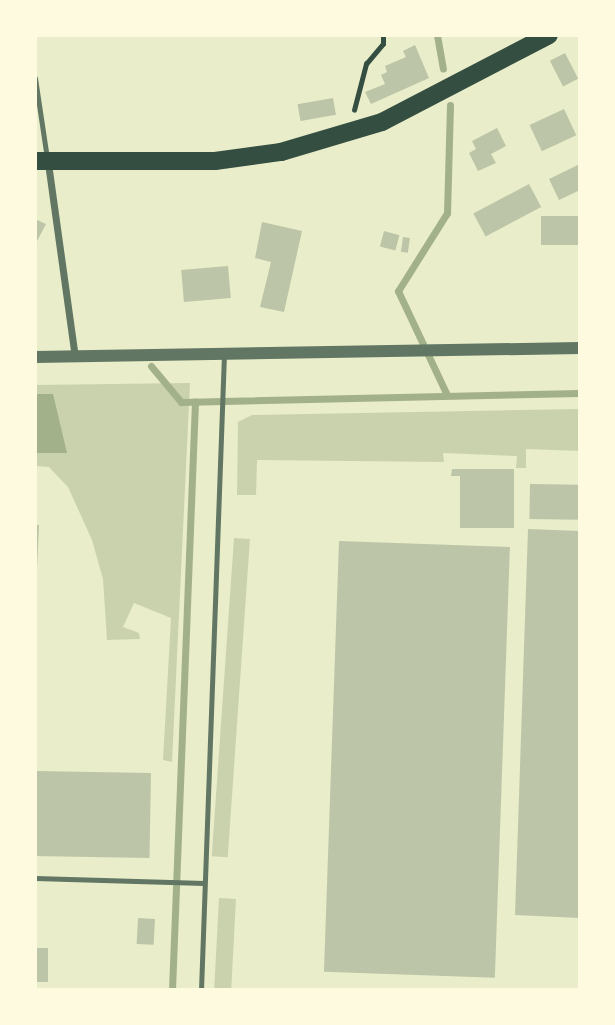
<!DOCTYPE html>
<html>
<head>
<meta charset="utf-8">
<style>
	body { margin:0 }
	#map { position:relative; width:615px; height:1025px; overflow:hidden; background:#e9edc9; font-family:Ubuntu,sans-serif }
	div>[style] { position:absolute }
	.green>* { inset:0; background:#cad2ad; transform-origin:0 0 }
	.water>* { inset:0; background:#a3b18a }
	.stream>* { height:7px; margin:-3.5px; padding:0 3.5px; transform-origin:3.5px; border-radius:3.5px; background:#a3b18a }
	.building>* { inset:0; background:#bcc5a7; transform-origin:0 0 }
	.path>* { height:4.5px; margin:-2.25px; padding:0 2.25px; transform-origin:2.25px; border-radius:2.25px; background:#344e41 }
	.service>* { height:5px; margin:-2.5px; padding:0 2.5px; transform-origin:2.5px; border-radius:2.5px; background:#617663 }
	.minor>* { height:7px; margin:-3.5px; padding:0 3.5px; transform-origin:3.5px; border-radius:3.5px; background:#617663 }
	.tertiary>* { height:12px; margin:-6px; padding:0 6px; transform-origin:6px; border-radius:6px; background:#617663 }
	.primary>* { height:18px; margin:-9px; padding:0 9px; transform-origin:9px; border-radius:9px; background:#344e41 }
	span { translate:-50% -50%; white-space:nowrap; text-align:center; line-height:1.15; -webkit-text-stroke:5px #fefae0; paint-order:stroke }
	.frame { position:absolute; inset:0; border:37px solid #fefae0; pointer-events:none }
</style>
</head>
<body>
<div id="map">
	<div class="green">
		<i style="clip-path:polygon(190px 383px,172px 762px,163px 760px,171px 618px,134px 603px,123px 627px,139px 633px,140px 639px,107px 640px,103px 579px,92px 540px,68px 487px,49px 467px,35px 466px,35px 385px)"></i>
		<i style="clip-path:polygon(580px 409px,580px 451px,526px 449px,526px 468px,516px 468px,517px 456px,443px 453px,444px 462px,257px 460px,256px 495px,237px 495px,238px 422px,252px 415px)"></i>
		<i style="left:234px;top:538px;width:16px;height:319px;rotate:4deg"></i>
		<i style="left:219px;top:898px;width:17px;height:92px;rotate:3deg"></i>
	</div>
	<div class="water">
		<i style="clip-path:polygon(35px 394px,53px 394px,67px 453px,35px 453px)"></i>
	</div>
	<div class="stream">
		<i style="left:437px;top:35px;width:34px;rotate:80deg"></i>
		<i style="left:151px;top:366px;width:47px;rotate:50.2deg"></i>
		<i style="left:181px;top:402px;width:399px;rotate:-1.3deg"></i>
		<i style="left:447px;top:395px;width:115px;rotate:-115.2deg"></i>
		<i style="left:398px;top:291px;width:92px;rotate:-57.9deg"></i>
		<i style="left:447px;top:213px;width:108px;rotate:-88.4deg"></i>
		<i style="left:172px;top:990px;width:589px;rotate:-87.76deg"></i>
	</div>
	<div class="building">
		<i style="clip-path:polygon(415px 45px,429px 78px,371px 104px,365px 92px,385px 84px,381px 75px,387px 72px,385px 66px,406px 57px,403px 51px)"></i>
		<i style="left:565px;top:53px;width:29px;height:17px;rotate:63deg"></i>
		<i style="left:333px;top:98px;width:17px;height:36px;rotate:80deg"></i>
		<i style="left:564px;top:109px;width:29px;height:38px;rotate:65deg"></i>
		<i style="clip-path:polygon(497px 128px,506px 146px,491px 154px,496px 163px,478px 171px,469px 153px,476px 149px,472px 141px)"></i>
		<i style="clip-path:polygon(580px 164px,580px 190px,559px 200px,549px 179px)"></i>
		<i style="left:529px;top:184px;width:26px;height:63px;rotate:62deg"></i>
		<i style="left:580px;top:216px;width:29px;height:39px;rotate:90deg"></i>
		<i style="clip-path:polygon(35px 219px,46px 224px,35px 245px)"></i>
		<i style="clip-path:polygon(262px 222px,302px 231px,284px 312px,260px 307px,271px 262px,255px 258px)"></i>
		<i style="left:384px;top:231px;width:16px;height:16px;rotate:15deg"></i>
		<i style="left:403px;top:237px;width:7px;height:15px;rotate:8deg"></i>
		<i style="left:228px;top:266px;width:32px;height:47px;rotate:85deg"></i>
		<i style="clip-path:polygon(452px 469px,514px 469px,514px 528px,460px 528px,460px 476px,451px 476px)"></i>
		<i style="left:530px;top:484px;width:50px;height:35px;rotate:1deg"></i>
		<i style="clip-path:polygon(35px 525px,39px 525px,37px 569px,35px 569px)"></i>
		<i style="clip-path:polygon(528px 529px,580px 531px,580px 918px,515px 915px)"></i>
		<i style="left:339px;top:541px;width:171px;height:431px;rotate:2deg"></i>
		<i style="left:35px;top:771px;width:116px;height:85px;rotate:1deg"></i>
		<i style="left:138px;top:918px;width:17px;height:26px;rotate:3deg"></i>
		<i style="left:35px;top:948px;width:13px;height:34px"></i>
	</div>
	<div class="path">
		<i style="left:354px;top:110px;width:48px;rotate:-75.4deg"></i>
		<i style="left:366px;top:64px;width:26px;rotate:-50deg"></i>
		<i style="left:383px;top:44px;width:9px;rotate:-90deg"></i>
	</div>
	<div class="service">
		<i style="left:35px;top:78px;width:81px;rotate:81.5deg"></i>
		<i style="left:35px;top:878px;width:169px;rotate:1.7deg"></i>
		<i style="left:201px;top:990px;width:636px;rotate:-87.93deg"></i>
	</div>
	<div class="minor">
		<i style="left:48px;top:163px;width:196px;rotate:82.1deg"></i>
	</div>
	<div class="tertiary">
		<i style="left:35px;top:357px;width:545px;rotate:-0.95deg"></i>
	</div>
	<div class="primary">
		<i style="left:35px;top:161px;width:180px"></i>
		<i style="left:215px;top:161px;width:67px;rotate:-7.8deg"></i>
		<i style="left:281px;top:152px;width:105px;rotate:-16.5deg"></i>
		<i style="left:382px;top:122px;width:188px;rotate:-27.5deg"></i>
	</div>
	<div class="frame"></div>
</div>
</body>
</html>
